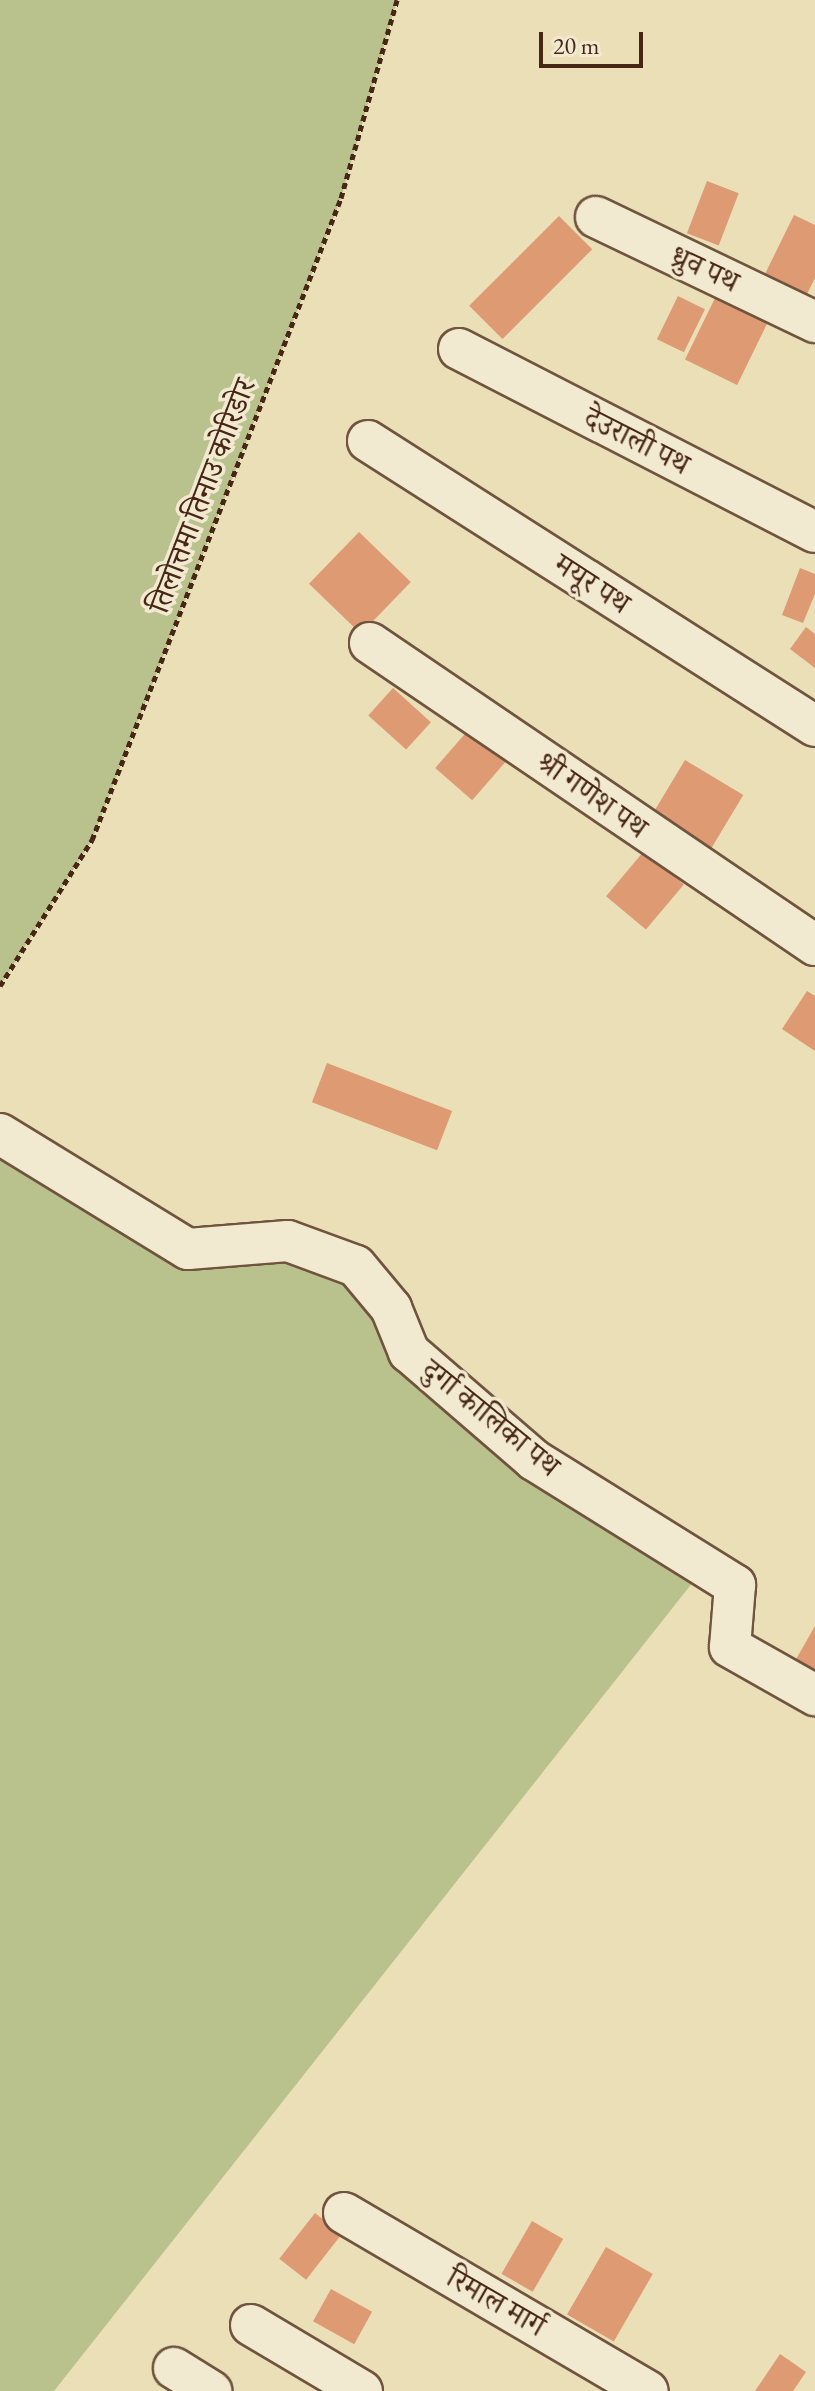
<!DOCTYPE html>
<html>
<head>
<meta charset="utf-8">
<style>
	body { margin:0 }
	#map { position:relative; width:815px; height:2391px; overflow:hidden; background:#eadfb7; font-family:"EB Garamond","Noto Serif Devanagari",serif }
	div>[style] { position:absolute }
	.green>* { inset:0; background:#b9c18d }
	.building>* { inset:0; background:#de9a72; transform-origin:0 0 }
	.path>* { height:5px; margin-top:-2.5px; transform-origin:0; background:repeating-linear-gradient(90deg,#482616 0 6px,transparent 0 10px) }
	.roads { filter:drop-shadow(2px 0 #70543e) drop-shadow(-2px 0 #70543e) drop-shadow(0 2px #70543e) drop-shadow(0 -2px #70543e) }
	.street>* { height:40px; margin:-20px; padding:0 20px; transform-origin:20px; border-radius:20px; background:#f1ead0 }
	span { translate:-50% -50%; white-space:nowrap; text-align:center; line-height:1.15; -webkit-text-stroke:7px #f1ead0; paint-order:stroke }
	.street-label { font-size:30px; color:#482616 }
	.scale { position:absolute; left:539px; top:32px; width:104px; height:36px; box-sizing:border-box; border:4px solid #482616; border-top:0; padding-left:10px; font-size:24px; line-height:28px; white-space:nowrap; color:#482616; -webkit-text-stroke:6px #f1ead0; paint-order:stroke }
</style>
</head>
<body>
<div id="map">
	<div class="green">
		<i style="clip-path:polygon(0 0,397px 0,341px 198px,92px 840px,0 986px)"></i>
		<i style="clip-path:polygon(0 1134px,188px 1249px,285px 1263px,345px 1283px,693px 1582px,54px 2391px,0 2391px)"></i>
	</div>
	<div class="building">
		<i style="left:707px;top:181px;width:34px;height:56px;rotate:21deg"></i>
		<i style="clip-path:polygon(794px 215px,815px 225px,815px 278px,807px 294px,765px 274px)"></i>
		<i style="left:559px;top:216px;width:47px;height:127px;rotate:45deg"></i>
		<i style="left:717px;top:294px;width:58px;height:73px;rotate:26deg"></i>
		<i style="left:678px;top:296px;width:30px;height:48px;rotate:26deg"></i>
		<i style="left:359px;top:532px;width:72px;height:72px;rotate:44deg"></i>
		<i style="clip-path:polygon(800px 568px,815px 574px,815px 594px,803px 623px,782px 615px)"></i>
		<i style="clip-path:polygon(806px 627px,815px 634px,815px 668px,790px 649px)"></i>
		<i style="left:393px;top:688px;width:51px;height:37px;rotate:42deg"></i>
		<i style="left:470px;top:728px;width:49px;height:53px;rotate:41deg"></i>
		<i style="left:685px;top:760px;width:68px;height:63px;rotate:31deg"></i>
		<i style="left:644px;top:851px;width:52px;height:59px;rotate:40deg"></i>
		<i style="clip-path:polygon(807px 991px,815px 996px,815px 1051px,782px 1029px)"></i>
		<i style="left:327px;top:1063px;width:134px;height:42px;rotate:21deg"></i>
		<i style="clip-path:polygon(815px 1626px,815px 1672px,795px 1661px)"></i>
		<i style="left:315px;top:2213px;width:34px;height:58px;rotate:38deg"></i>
		<i style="left:532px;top:2221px;width:36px;height:61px;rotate:30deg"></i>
		<i style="left:606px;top:2247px;width:54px;height:78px;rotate:30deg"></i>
		<i style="left:331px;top:2289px;width:47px;height:37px;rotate:29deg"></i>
		<i style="clip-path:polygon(780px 2354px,806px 2372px,793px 2391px,755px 2391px)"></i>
	</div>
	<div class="path">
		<i style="left:0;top:986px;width:173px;rotate:-57.8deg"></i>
		<i style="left:92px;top:840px;width:689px;rotate:-68.8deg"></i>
		<i style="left:341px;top:198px;width:206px;rotate:-74.2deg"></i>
	</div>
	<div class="roads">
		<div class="street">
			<i style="left:596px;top:217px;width:243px;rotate:25.6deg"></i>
			<i style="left:459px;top:349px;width:400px;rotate:27.2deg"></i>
			<i style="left:368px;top:441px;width:530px;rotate:32.52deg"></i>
			<i style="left:370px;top:643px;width:538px;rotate:34.16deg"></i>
			<i style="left:0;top:1134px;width:220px;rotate:31.5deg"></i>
			<i style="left:188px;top:1249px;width:100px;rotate:-4.6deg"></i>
			<i style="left:288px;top:1241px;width:72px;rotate:20.2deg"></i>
			<i style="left:356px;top:1266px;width:55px;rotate:50.2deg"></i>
			<i style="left:391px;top:1308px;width:48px;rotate:67.8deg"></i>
			<i style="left:409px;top:1352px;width:165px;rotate:40.8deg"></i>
			<i style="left:534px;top:1460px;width:237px;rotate:31.9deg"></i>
			<i style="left:735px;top:1585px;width:62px;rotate:94.6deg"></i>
			<i style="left:730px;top:1647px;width:98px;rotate:29.5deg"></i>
			<i style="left:344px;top:2213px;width:352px;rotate:30.4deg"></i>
			<i style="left:251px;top:2325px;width:129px;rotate:30.7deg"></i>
			<i style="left:174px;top:2368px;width:44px;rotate:31.9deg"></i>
		</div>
	</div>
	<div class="street-label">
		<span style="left:705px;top:269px;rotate:25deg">ध्रुव पथ</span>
		<span style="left:637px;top:441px;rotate:27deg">देउराली पथ</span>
		<span style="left:202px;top:496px;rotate:-69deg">तिलोत्तमा तिनाउ कोरिडोर</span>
		<span style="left:592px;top:584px;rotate:33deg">मयूर पथ</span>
		<span style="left:592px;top:795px;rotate:35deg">श्री गणेश पथ</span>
		<span style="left:491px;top:1418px;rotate:39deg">दुर्गा कालिका पथ</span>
		<span style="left:496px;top:2302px;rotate:30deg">रिमाल मार्ग</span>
	</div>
	<div class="scale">20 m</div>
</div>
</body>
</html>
